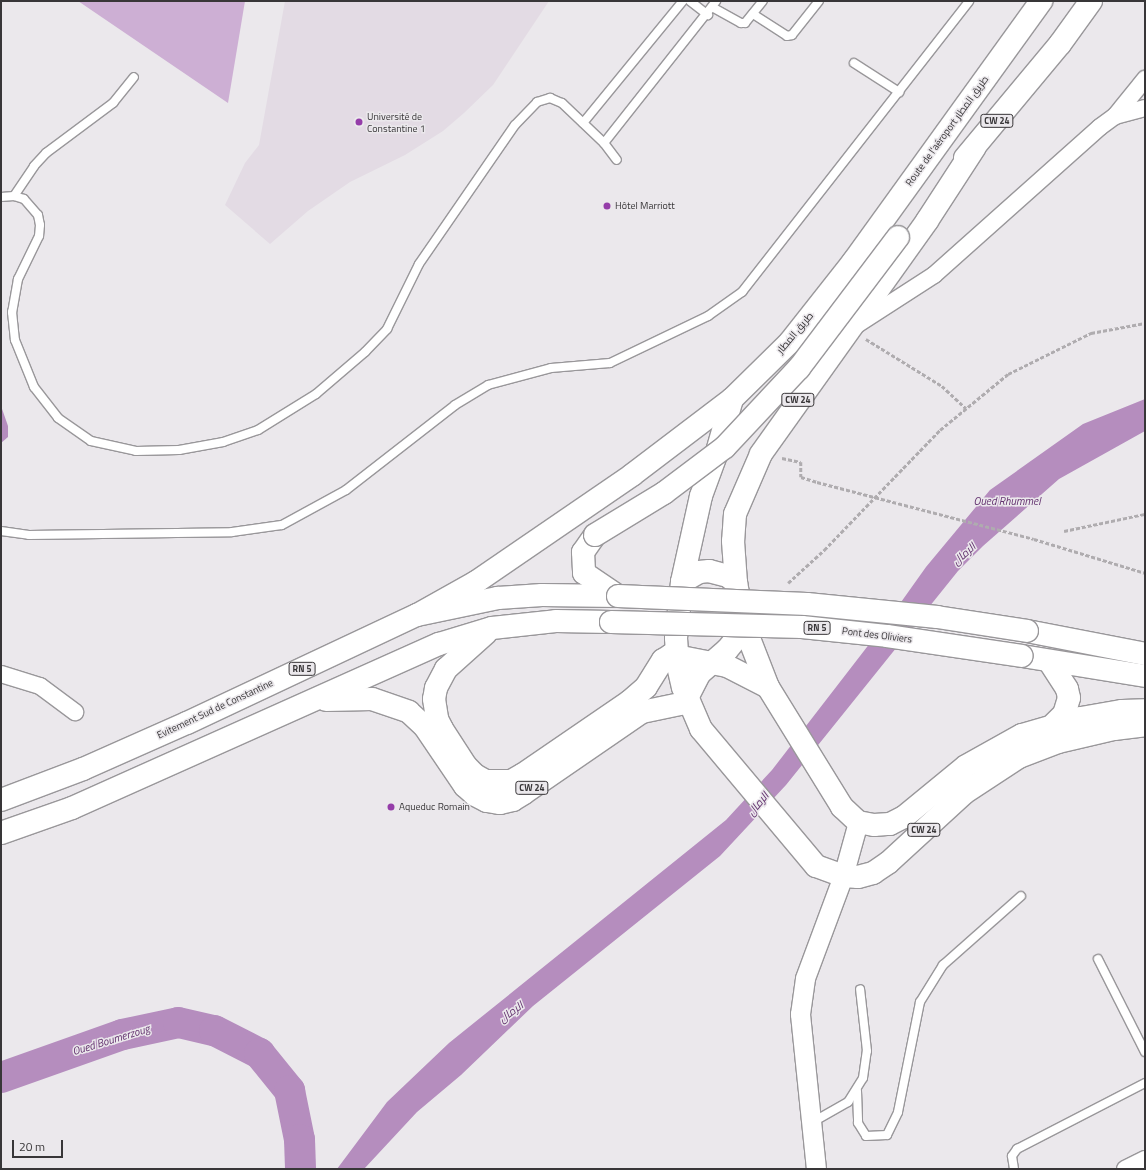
<!DOCTYPE html>
<html>
<head>
<meta charset="utf-8">
<style>
	body { margin:0 }
	#map { position:relative; width:1146px; height:1170px; overflow:hidden; background:#ebe8ec; font-family:"Titillium Web",Cairo,sans-serif }
	div>[style] { position:absolute }
	.built>* { inset:0; background:#e3dbe4 }
	.green>* { inset:0; background:#cdafd4 }
	.water>* { inset:0; background:#b58dbe }
	.river>* { height:31px; margin:-15.5px; padding:0 15.5px; transform-origin:15.5px; border-radius:15.5px; background:#b58dbe }
	.path>* { height:2.5px; margin-top:-1.25px; transform-origin:0; background:repeating-linear-gradient(90deg,#afacaf 0 4px,transparent 0 6px) }
	.roads { filter:drop-shadow(1px 0 #99979a) drop-shadow(-1px 0 #99979a) drop-shadow(0 1px #99979a) drop-shadow(0 -1px #99979a) }
	.service>* { height:8px; margin:-4px; padding:0 4px; transform-origin:4px; border-radius:4px; background:#fff }
	.minor>* { height:16px; margin:-8px; padding:0 8px; transform-origin:8px; border-radius:8px; background:#fff }
	.tertiary>* { height:19px; margin:-9.5px; padding:0 9.5px; transform-origin:9.5px; border-radius:9.5px; background:#fff }
	.trunk>* { height:22px; margin:-11px; padding:0 11px; transform-origin:11px; border-radius:11px; background:#fff }
	.path-bridge>* { height:2.5px; margin-top:-1.25px; transform-origin:0; background:repeating-linear-gradient(90deg,#afacaf 0 4px,transparent 0 6px) }
	.bridges { filter:drop-shadow(1px 0 #99979a) drop-shadow(-1px 0 #99979a) drop-shadow(0 1px #99979a) drop-shadow(0 -1px #99979a) }
	.trunk-bridge>* { height:22px; margin:-11px; padding:0 11px; transform-origin:11px; border-radius:11px; background:#fff }
	.dots>* { width:11px; height:11px; translate:-50% -50%; box-sizing:border-box; border:2px solid #ebe8ec; border-radius:50% }
	span { translate:-50% -50%; white-space:nowrap; text-align:center; line-height:1.15; -webkit-text-stroke:3px #ebe8ec; paint-order:stroke }
	.shield-label span { padding:1px 3px; background:#ebe8ec; border:1px solid; border-radius:3px; -webkit-text-stroke-width:0 }
	.shield-label { font-size:9px; color:#383638; font-weight:700 }
	.poi-label { font-size:10px; color:#383638 }
	.left { translate:0 -50%; text-align:left }
	.street-label { font-size:10px; color:#383638 }
	.water-label { font-size:11px; color:#62316e; font-style:italic }
	.frame { position:absolute; inset:0; border:2px solid #383638; pointer-events:none }
	.scale { position:absolute; left:12px; top:1140px; width:51px; height:18px; box-sizing:border-box; border:2px solid #383638; border-top:0; padding-left:5px; font-size:12px; line-height:14px; white-space:nowrap; color:#383638; -webkit-text-stroke:3px #ebe8ec; paint-order:stroke }
</style>
</head>
<body>
<div id="map">
	<div class="built">
		<i style="clip-path:polygon(285px 1px,549px 1px,493px 85px,464px 113px,443px 131px,405px 155px,350px 182px,308px 211px,270px 244px,225px 205px,245px 163px,259px 145px)"></i>
	</div>
	<div class="green">
		<i style="clip-path:polygon(78px 1px,245px 1px,228px 103px)"></i>
	</div>
	<div class="water">
		<i style="clip-path:polygon(1145px 399px,1145px 431px,1059px 479px,983px 546px,958px 571px,786px 785px,720px 856px,533px 1006px,461px 1075px,417px 1112px,364px 1169px,337px 1169px,387px 1102px,449px 1043px,726px 820px,772px 770px,894px 612px,926px 567px,990px 490px,1083px 424px)"></i>
		<i style="clip-path:polygon(1px 406px,8px 426px,8px 437px,1px 443px)"></i>
		<i style="clip-path:polygon(289px 1163px,309px 1165px,309px 1169px,288px 1169px)"></i>
	</div>
	<div class="river">
		<i style="left:1px;top:1077px;width:128px;rotate:-19.6deg"></i>
		<i style="left:122px;top:1034px;width:57px;rotate:-12.1deg"></i>
		<i style="left:178px;top:1022px;width:37px;rotate:13deg"></i>
		<i style="left:214px;top:1030px;width:51px;rotate:27.1deg"></i>
		<i style="left:259px;top:1053px;width:48px;rotate:51deg"></i>
		<i style="left:289px;top:1090px;width:50px;rotate:78.5deg"></i>
		<i style="left:299px;top:1139px;width:30px;rotate:88deg"></i>
	</div>
	<div class="path">
		<i style="left:866px;top:339px;width:89px;rotate:31.7deg"></i>
		<i style="left:942px;top:386px;width:33px;rotate:43deg"></i>
		<i style="left:782px;top:458px;width:19px;rotate:12deg"></i>
		<i style="left:801px;top:462px;width:15px;rotate:90deg"></i>
		<i style="left:801px;top:477px;width:17px;rotate:17deg"></i>
		<i style="left:1064px;top:531px;width:83px;rotate:-11.9deg"></i>
		<i style="left:788px;top:583px;width:49px;rotate:-42.5deg"></i>
		<i style="left:824px;top:550px;width:167px;rotate:-46deg"></i>
		<i style="left:940px;top:430px;width:88px;rotate:-39.5deg"></i>
		<i style="left:1008px;top:374px;width:93px;rotate:-26.3deg"></i>
		<i style="left:1091px;top:333px;width:55px;rotate:-10.5deg"></i>
	</div>
	<div class="roads">
		<div class="service">
			<i style="left:690px;top:1px;width:23px;rotate:38deg"></i>
			<i style="left:712px;top:7px;width:33px;rotate:29deg"></i>
			<i style="left:741px;top:23px;width:4px"></i>
			<i style="left:745px;top:23px;width:28px;rotate:-51deg"></i>
			<i style="left:753px;top:14px;width:40px;rotate:32.9deg"></i>
			<i style="left:787px;top:36px;width:5px;rotate:-11deg"></i>
			<i style="left:792px;top:35px;width:43px;rotate:-51.5deg"></i>
			<i style="left:854px;top:63px;width:54px;rotate:32.8deg"></i>
			<i style="left:583px;top:123px;width:158px;rotate:-50.7deg"></i>
			<i style="left:604px;top:143px;width:181px;rotate:-51.7deg"></i>
			<i style="left:14px;top:196px;width:36px;rotate:-56deg"></i>
			<i style="left:34px;top:166px;width:18px;rotate:-47deg"></i>
			<i style="left:46px;top:153px;width:84px;rotate:-36.7deg"></i>
			<i style="left:113px;top:103px;width:33px;rotate:-51deg"></i>
			<i style="left:1px;top:197px;width:13px;rotate:-4deg"></i>
			<i style="left:14px;top:196px;width:10px;rotate:17deg"></i>
			<i style="left:24px;top:199px;width:21px;rotate:49deg"></i>
			<i style="left:38px;top:215px;width:10px;rotate:79deg"></i>
			<i style="left:40px;top:225px;width:11px;rotate:95deg"></i>
			<i style="left:39px;top:236px;width:48px;rotate:116deg"></i>
			<i style="left:18px;top:279px;width:34px;rotate:100deg"></i>
			<i style="left:12px;top:312px;width:28px;rotate:84deg"></i>
			<i style="left:15px;top:340px;width:51px;rotate:68deg"></i>
			<i style="left:34px;top:387px;width:39px;rotate:52deg"></i>
			<i style="left:58px;top:418px;width:40px;rotate:34.9deg"></i>
			<i style="left:91px;top:441px;width:46px;rotate:12.5deg"></i>
			<i style="left:136px;top:451px;width:43px;rotate:-1.3deg"></i>
			<i style="left:179px;top:450px;width:45px;rotate:-10.3deg"></i>
			<i style="left:223px;top:442px;width:37px;rotate:-19deg"></i>
			<i style="left:258px;top:430px;width:68px;rotate:-31.8deg"></i>
			<i style="left:316px;top:394px;width:65px;rotate:-40.6deg"></i>
			<i style="left:365px;top:352px;width:32px;rotate:-46deg"></i>
			<i style="left:387px;top:329px;width:72px;rotate:-63.8deg"></i>
			<i style="left:419px;top:264px;width:169px;rotate:-55.4deg"></i>
			<i style="left:515px;top:125px;width:32px;rotate:-46deg"></i>
			<i style="left:537px;top:102px;width:14px;rotate:-17deg"></i>
			<i style="left:550px;top:98px;width:13px;rotate:23deg"></i>
			<i style="left:562px;top:103px;width:58px;rotate:43.6deg"></i>
			<i style="left:604px;top:143px;width:21px;rotate:53deg"></i>
			<i style="left:1px;top:531px;width:28px;rotate:8deg"></i>
			<i style="left:29px;top:535px;width:203px;rotate:-0.8deg"></i>
			<i style="left:232px;top:532px;width:50px;rotate:-8deg"></i>
			<i style="left:282px;top:525px;width:73px;rotate:-28.7deg"></i>
			<i style="left:346px;top:490px;width:138px;rotate:-37.9deg"></i>
			<i style="left:455px;top:405px;width:39px;rotate:-31deg"></i>
			<i style="left:488px;top:385px;width:65px;rotate:-15.1deg"></i>
			<i style="left:551px;top:368px;width:59px;rotate:-4.8deg"></i>
			<i style="left:610px;top:363px;width:109px;rotate:-25.6deg"></i>
			<i style="left:708px;top:316px;width:42px;rotate:-35.2deg"></i>
			<i style="left:742px;top:292px;width:369px;rotate:-52deg"></i>
			<i style="left:1098px;top:959px;width:104px;rotate:63.2deg"></i>
			<i style="left:857px;top:1091px;width:32px;rotate:88deg"></i>
			<i style="left:858px;top:1123px;width:15px;rotate:58deg"></i>
			<i style="left:866px;top:1136px;width:21px;rotate:-3deg"></i>
			<i style="left:887px;top:1135px;width:25px;rotate:-64deg"></i>
			<i style="left:898px;top:1112px;width:112px;rotate:-78.7deg"></i>
			<i style="left:920px;top:1002px;width:44px;rotate:-58.1deg"></i>
			<i style="left:943px;top:965px;width:104px;rotate:-41.5deg"></i>
			<i style="left:811px;top:1123px;width:43px;rotate:-29.6deg"></i>
			<i style="left:848px;top:1102px;width:28px;rotate:-58deg"></i>
			<i style="left:863px;top:1078px;width:27px;rotate:-82deg"></i>
			<i style="left:867px;top:1051px;width:62px;rotate:-96.4deg"></i>
			<i style="left:1014px;top:1169px;width:13px;rotate:-99deg"></i>
			<i style="left:1012px;top:1156px;width:9px;rotate:-54deg"></i>
			<i style="left:1017px;top:1149px;width:144px;rotate:-27.3deg"></i>
		</div>
		<div class="minor">
			<i style="left:1115px;top:116px;width:48px;rotate:-51deg"></i>
			<i style="left:855px;top:326px;width:94px;rotate:-32.8deg"></i>
			<i style="left:934px;top:275px;width:222px;rotate:-41.7deg"></i>
			<i style="left:1100px;top:127px;width:19px;rotate:-36deg"></i>
			<i style="left:1115px;top:116px;width:31px;rotate:-15deg"></i>
			<i style="left:1px;top:674px;width:41px;rotate:17.1deg"></i>
			<i style="left:40px;top:686px;width:44px;rotate:36.6deg"></i>
			<i style="left:1125px;top:1169px;width:22px;rotate:-27deg"></i>
		</div>
		<div class="tertiary">
			<i style="left:816px;top:1169px;width:156px;rotate:-95.9deg"></i>
			<i style="left:800px;top:1014px;width:36px;rotate:-82deg"></i>
			<i style="left:805px;top:978px;width:109px;rotate:-69.6deg"></i>
			<i style="left:843px;top:876px;width:56px;rotate:-74.5deg"></i>
		</div>
		<div class="trunk">
			<i style="left:975px;top:147px;width:88px;rotate:123deg"></i>
			<i style="left:927px;top:221px;width:286px;rotate:125.5deg"></i>
			<i style="left:761px;top:454px;width:65px;rotate:113.4deg"></i>
			<i style="left:735px;top:514px;width:27px;rotate:94deg"></i>
			<i style="left:733px;top:541px;width:42px;rotate:85.9deg"></i>
			<i style="left:736px;top:583px;width:46px;rotate:78.7deg"></i>
			<i style="left:745px;top:628px;width:63px;rotate:68.7deg"></i>
			<i style="left:768px;top:687px;width:141px;rotate:58.3deg"></i>
			<i style="left:842px;top:807px;width:22px;rotate:43deg"></i>
			<i style="left:858px;top:822px;width:16px;rotate:11deg"></i>
			<i style="left:874px;top:825px;width:16px;rotate:-4deg"></i>
			<i style="left:890px;top:824px;width:16px;rotate:-27deg"></i>
			<i style="left:904px;top:817px;width:80px;rotate:-39.4deg"></i>
			<i style="left:966px;top:766px;width:64px;rotate:-29deg"></i>
			<i style="left:1022px;top:735px;width:61px;rotate:-16.1deg"></i>
			<i style="left:1081px;top:718px;width:42px;rotate:-9.7deg"></i>
			<i style="left:1122px;top:711px;width:23px;rotate:-2deg"></i>
			<i style="left:965px;top:158px;width:148px;rotate:-50.2deg"></i>
			<i style="left:1060px;top:44px;width:53px;rotate:-54.2deg"></i>
			<i style="left:732px;top:399px;width:58px;rotate:105.9deg"></i>
			<i style="left:716px;top:455px;width:44px;rotate:110.1deg"></i>
			<i style="left:701px;top:496px;width:88px;rotate:102.5deg"></i>
			<i style="left:682px;top:582px;width:56px;rotate:96.1deg"></i>
			<i style="left:676px;top:638px;width:28px;rotate:86deg"></i>
			<i style="left:678px;top:666px;width:22px;rotate:77deg"></i>
			<i style="left:683px;top:687px;width:46px;rotate:66.8deg"></i>
			<i style="left:701px;top:729px;width:179px;rotate:50deg"></i>
			<i style="left:816px;top:866px;width:29px;rotate:20deg"></i>
			<i style="left:843px;top:876px;width:15px;rotate:4deg"></i>
			<i style="left:858px;top:877px;width:16px;rotate:-15deg"></i>
			<i style="left:873px;top:873px;width:18px;rotate:-34deg"></i>
			<i style="left:888px;top:863px;width:103px;rotate:-42.6deg"></i>
			<i style="left:964px;top:793px;width:66px;rotate:-33.2deg"></i>
			<i style="left:1019px;top:757px;width:42px;rotate:-21deg"></i>
			<i style="left:1058px;top:742px;width:57px;rotate:-13.1deg"></i>
			<i style="left:1114px;top:729px;width:31px;rotate:-7deg"></i>
			<i style="left:595px;top:535px;width:21px;rotate:125deg"></i>
			<i style="left:583px;top:552px;width:21px;rotate:87deg"></i>
			<i style="left:584px;top:573px;width:41px;rotate:34.1deg"></i>
			<i style="left:682px;top:582px;width:20px;rotate:-30deg"></i>
			<i style="left:699px;top:572px;width:10px;rotate:-6deg"></i>
			<i style="left:709px;top:571px;width:20px;rotate:15deg"></i>
			<i style="left:728px;top:576px;width:11px;rotate:41deg"></i>
			<i style="left:417px;top:615px;width:68px;rotate:-29.2deg"></i>
			<i style="left:476px;top:582px;width:189px;rotate:-34.4deg"></i>
			<i style="left:632px;top:475px;width:126px;rotate:-37.2deg"></i>
			<i style="left:732px;top:399px;width:81px;rotate:-44.5deg"></i>
			<i style="left:790px;top:342px;width:102px;rotate:-51.8deg"></i>
			<i style="left:853px;top:262px;width:322px;rotate:-54.2deg"></i>
			<i style="left:1027px;top:631px;width:120px;rotate:11deg"></i>
			<i style="left:486px;top:633px;width:54px;rotate:138deg"></i>
			<i style="left:446px;top:669px;width:21px;rotate:118deg"></i>
			<i style="left:436px;top:688px;width:11px;rotate:100deg"></i>
			<i style="left:434px;top:699px;width:20px;rotate:81deg"></i>
			<i style="left:437px;top:719px;width:11px;rotate:63deg"></i>
			<i style="left:442px;top:729px;width:44px;rotate:57deg"></i>
			<i style="left:466px;top:766px;width:13px;rotate:45deg"></i>
			<i style="left:475px;top:775px;width:13px;rotate:29deg"></i>
			<i style="left:486px;top:781px;width:25px"></i>
			<i style="left:511px;top:781px;width:13px;rotate:-29deg"></i>
			<i style="left:522px;top:775px;width:131px;rotate:-34.4deg"></i>
			<i style="left:630px;top:701px;width:21px;rotate:-41deg"></i>
			<i style="left:646px;top:687px;width:32px;rotate:-58deg"></i>
			<i style="left:663px;top:660px;width:9px;rotate:-32deg"></i>
			<i style="left:671px;top:655px;width:57px;rotate:11.1deg"></i>
			<i style="left:727px;top:666px;width:46px;rotate:27.1deg"></i>
			<i style="left:1022px;top:656px;width:125px;rotate:9.2deg"></i>
			<i style="left:1049px;top:661px;width:33px;rotate:57deg"></i>
			<i style="left:1067px;top:689px;width:9px;rotate:77deg"></i>
			<i style="left:1069px;top:698px;width:17px;rotate:107deg"></i>
			<i style="left:1064px;top:714px;width:14px;rotate:135deg"></i>
			<i style="left:326px;top:700px;width:46px;rotate:-1.2deg"></i>
			<i style="left:372px;top:699px;width:39px;rotate:19deg"></i>
			<i style="left:409px;top:712px;width:22px;rotate:43deg"></i>
			<i style="left:425px;top:727px;width:71px;rotate:55.9deg"></i>
			<i style="left:465px;top:786px;width:13px;rotate:42deg"></i>
			<i style="left:475px;top:795px;width:13px;rotate:27deg"></i>
			<i style="left:487px;top:801px;width:13px;rotate:9deg"></i>
			<i style="left:500px;top:803px;width:13px;rotate:-13deg"></i>
			<i style="left:513px;top:800px;width:13px;rotate:-32deg"></i>
			<i style="left:524px;top:793px;width:143px;rotate:-34.5deg"></i>
			<i style="left:642px;top:712px;width:39px;rotate:-12deg"></i>
			<i style="left:680px;top:704px;width:9px;rotate:-41deg"></i>
			<i style="left:687px;top:698px;width:27px;rotate:-63deg"></i>
			<i style="left:699px;top:674px;width:37px;rotate:-41deg"></i>
			<i style="left:727px;top:650px;width:28px;rotate:-51deg"></i>
			<i style="left:1px;top:800px;width:88px;rotate:-20.7deg"></i>
			<i style="left:83px;top:769px;width:114px;rotate:-23.9deg"></i>
			<i style="left:187px;top:723px;width:254px;rotate:-25.2deg"></i>
			<i style="left:417px;top:615px;width:83px;rotate:-11.9deg"></i>
			<i style="left:498px;top:598px;width:44px;rotate:-3.9deg"></i>
			<i style="left:542px;top:595px;width:76px;rotate:0.8deg"></i>
			<i style="left:1px;top:833px;width:75px;rotate:-19.4deg"></i>
			<i style="left:72px;top:808px;width:402px;rotate:-24.1deg"></i>
			<i style="left:439px;top:644px;width:55px;rotate:-16.8deg"></i>
			<i style="left:492px;top:628px;width:64px;rotate:-6.2deg"></i>
			<i style="left:556px;top:621px;width:55px;rotate:1deg"></i>
		</div>
	</div>
	<div class="path-bridge">
		<i style="left:817px;top:482px;width:224px;rotate:14.7deg"></i>
		<i style="left:1034px;top:539px;width:116px;rotate:17deg"></i>
	</div>
	<div class="bridges">
		<div class="trunk-bridge">
			<i style="left:595px;top:535px;width:81px;rotate:-31.3deg"></i>
			<i style="left:664px;top:493px;width:76px;rotate:-37deg"></i>
			<i style="left:725px;top:447px;width:108px;rotate:-46.9deg"></i>
			<i style="left:799px;top:368px;width:164px;rotate:-52.9deg"></i>
			<i style="left:618px;top:596px;width:189px;rotate:2.4deg"></i>
			<i style="left:807px;top:604px;width:131px;rotate:5.7deg"></i>
			<i style="left:937px;top:617px;width:91px;rotate:8.8deg"></i>
			<i style="left:611px;top:622px;width:191px;rotate:1.5deg"></i>
			<i style="left:802px;top:627px;width:85px;rotate:6deg"></i>
			<i style="left:887px;top:636px;width:136px;rotate:8.4deg"></i>
		</div>
	</div>
	<div class="dots">
		<i style="left:359px;top:122px;background:#953da9"></i>
		<i style="left:607px;top:206px;background:#953da9"></i>
		<i style="left:391px;top:807px;background:#953da9"></i>
	</div>
	<div class="shield-label">
		<span style="left:997px;top:121px">CW 24</span>
		<span style="left:798px;top:400px">CW 24</span>
		<span style="left:817px;top:628px">RN 5</span>
		<span style="left:302px;top:669px">RN 5</span>
		<span style="left:532px;top:788px">CW 24</span>
		<span style="left:924px;top:830px">CW 24</span>
	</div>
	<div class="poi-label">
		<span class="left" style="left:367px;top:122px">Université de<br>Constantine 1</span>
		<span class="left" style="left:615px;top:206px">Hôtel Marriott</span>
		<span class="left" style="left:399px;top:807px">Aqueduc Romain</span>
	</div>
	<div class="street-label">
		<span style="left:947px;top:131px;rotate:-54deg">Route de l'aéroport طريق المطار</span>
		<span style="left:795px;top:333px;rotate:-50deg">طريق المطار</span>
		<span style="left:877px;top:635px;rotate:7deg">Pont des Oliviers</span>
		<span style="left:215px;top:709px;rotate:-25deg">Evitement Sud de Constantine</span>
	</div>
	<div class="water-label">
		<span style="left:1007px;top:501px">Oued Rhummel</span>
		<span style="left:964px;top:554px;rotate:-42deg">الرمال</span>
		<span style="left:758px;top:804px;rotate:-51deg">الرمال</span>
		<span style="left:511px;top:1012px;rotate:-36deg">الرمال</span>
		<span style="left:111px;top:1040px;rotate:-17deg">Oued Boumerzoug</span>
	</div>
	<div class="frame"></div>
	<div class="scale">20 m</div>
</div>
</body>
</html>
